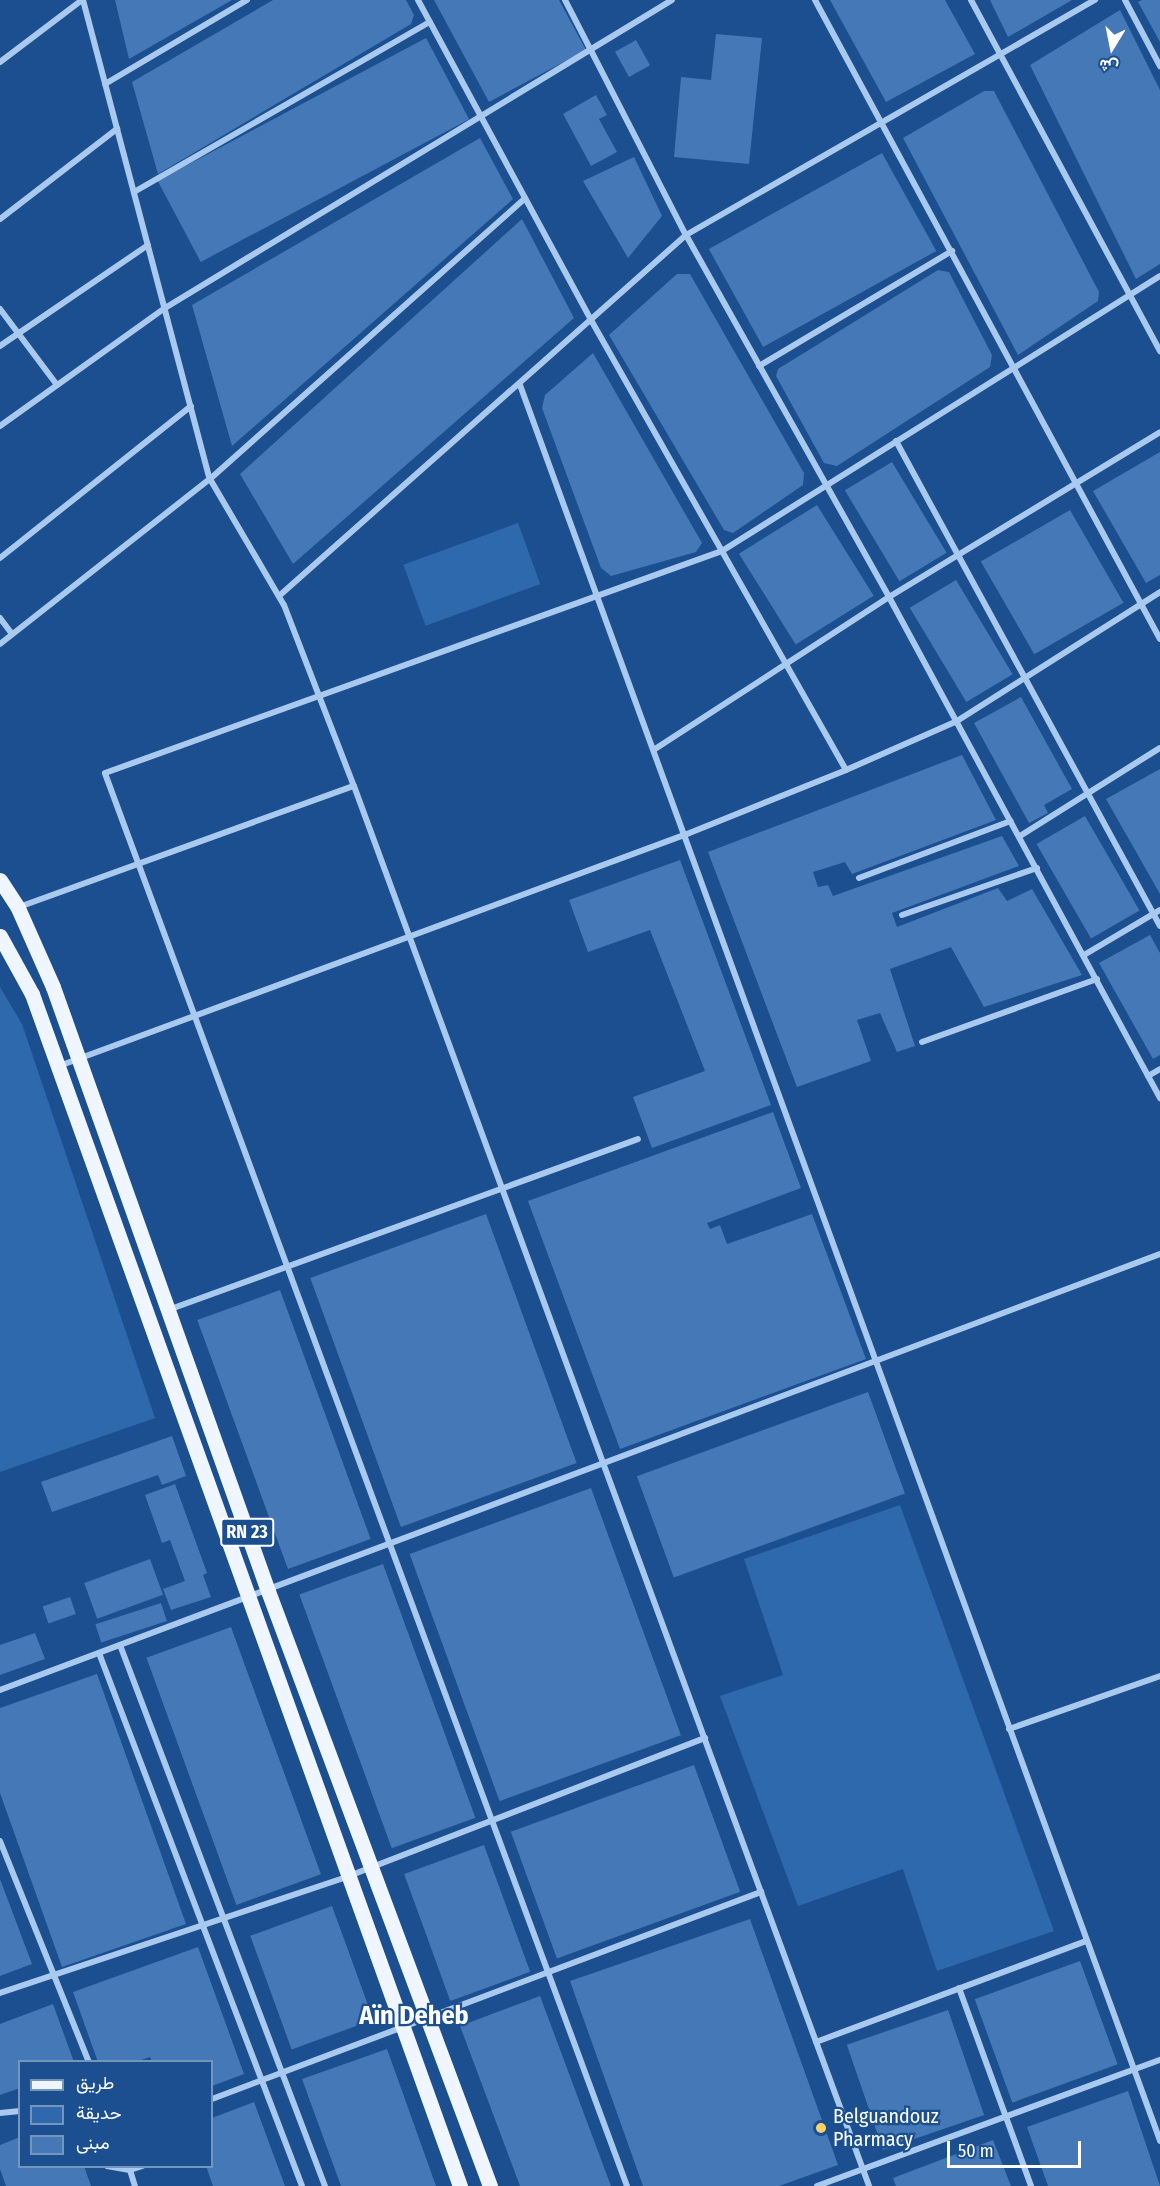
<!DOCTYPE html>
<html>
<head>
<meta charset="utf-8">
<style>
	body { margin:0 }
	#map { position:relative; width:1160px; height:2186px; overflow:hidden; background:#1b4f8f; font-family:"Fira Sans Condensed",Vazirmatn,sans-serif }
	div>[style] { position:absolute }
	.green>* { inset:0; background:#2e69ad; transform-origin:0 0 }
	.building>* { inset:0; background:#4478b7; transform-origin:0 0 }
	.street>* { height:6px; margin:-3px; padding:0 3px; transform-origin:3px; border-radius:3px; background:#a9c9ee }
	.primary>* { height:15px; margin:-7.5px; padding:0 7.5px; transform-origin:7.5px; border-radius:7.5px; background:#f0f6ff }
	.dots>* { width:16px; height:16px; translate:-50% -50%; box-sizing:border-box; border:3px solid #1b4f8f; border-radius:50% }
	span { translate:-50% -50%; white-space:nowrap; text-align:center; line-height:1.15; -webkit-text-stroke:4.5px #1b4f8f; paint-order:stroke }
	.shield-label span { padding:2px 4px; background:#1b4f8f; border:2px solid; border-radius:4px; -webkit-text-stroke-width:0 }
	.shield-label { font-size:18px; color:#fff; font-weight:700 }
	.poi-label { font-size:20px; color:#fff }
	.left { translate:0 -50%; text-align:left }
	.district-label { font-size:26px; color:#fff; font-weight:700 }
	.legend { position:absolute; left:18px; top:2060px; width:195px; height:108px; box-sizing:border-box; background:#1b4f8f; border:2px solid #7695bc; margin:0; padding:8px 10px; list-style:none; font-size:18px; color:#fff }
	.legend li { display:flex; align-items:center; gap:12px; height:30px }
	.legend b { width:30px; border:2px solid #7695bc }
	.north { position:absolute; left:1082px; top:18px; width:60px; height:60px; -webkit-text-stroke:4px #1b4f8f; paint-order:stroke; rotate:190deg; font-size:16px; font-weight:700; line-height:24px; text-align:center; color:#fff }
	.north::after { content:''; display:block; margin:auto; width:21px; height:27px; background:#fff; clip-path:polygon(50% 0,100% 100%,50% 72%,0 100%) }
	.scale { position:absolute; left:947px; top:2141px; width:134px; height:27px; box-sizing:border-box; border:3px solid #fff; border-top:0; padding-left:8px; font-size:18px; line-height:21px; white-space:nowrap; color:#fff; -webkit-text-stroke:4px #1b4f8f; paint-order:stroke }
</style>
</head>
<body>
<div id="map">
	<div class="green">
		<i style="left:518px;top:523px;width:65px;height:122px;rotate:70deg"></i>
		<i style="clip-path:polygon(0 987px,22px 1024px,155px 1418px,0 1472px)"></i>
		<i style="clip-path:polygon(900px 1505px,1054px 1931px,937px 1971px,903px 1869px,798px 1906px,720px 1696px,783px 1675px,744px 1559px)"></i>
	</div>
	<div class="building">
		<i style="clip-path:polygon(115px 0,232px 0,129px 59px)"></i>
		<i style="clip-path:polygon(273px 0,406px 0,414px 15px,411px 24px,158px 174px,132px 82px)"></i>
		<i style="clip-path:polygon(434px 0,559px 0,586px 50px,489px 102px)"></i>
		<i style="clip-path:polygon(830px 0,945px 0,975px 54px,886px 102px)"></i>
		<i style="clip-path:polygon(990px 0,1072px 0,1008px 37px)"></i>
		<i style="clip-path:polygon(1142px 0,1160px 0,1160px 42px,1138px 2px)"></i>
		<i style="clip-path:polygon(1120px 10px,1160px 90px,1160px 264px,1136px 279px,1030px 65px)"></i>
		<i style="clip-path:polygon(716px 34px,762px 38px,749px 164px,674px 157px,681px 77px,711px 80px)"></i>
		<i style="left:426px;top:38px;width:92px;height:304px;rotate:62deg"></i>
		<i style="left:636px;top:40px;width:29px;height:24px;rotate:61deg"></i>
		<i style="clip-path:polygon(984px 91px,994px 91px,1099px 292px,1098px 301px,1018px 355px,903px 138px)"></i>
		<i style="clip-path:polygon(596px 95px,607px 115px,599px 119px,617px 152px,591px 166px,563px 114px)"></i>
		<i style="clip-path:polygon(480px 138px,513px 199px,232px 446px,192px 305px)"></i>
		<i style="left:882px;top:153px;width:112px;height:198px;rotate:61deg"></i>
		<i style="clip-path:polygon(634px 157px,662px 216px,628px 258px,583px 181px)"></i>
		<i style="clip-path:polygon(522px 219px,574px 318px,293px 564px,240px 474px)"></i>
		<i style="clip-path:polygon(938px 270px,949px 272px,992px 355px,990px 367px,837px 466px,824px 463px,776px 376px,778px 369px)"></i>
		<i style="clip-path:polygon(677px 274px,690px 274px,804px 473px,803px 485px,733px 533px,724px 530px,609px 335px)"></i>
		<i style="clip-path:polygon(593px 353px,702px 543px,696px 552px,611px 576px,601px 568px,542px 408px,545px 395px)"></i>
		<i style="clip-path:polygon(1160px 452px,1160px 575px,1146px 583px,1093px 491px)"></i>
		<i style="left:892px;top:462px;width:106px;height:55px;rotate:59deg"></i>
		<i style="left:817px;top:505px;width:107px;height:92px;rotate:58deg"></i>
		<i style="left:1070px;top:510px;width:107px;height:103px;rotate:60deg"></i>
		<i style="left:956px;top:580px;width:110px;height:54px;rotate:59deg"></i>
		<i style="clip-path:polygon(1021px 697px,1072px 789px,1044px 805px,1048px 813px,1029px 823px,974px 723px)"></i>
		<i style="clip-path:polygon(962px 755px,996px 820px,852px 874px,845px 862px,813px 872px,818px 887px,828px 885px,833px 896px,1002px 836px,1019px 866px,892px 913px,897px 927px,998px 888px,1007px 901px,1032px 889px,1082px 975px,984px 1007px,951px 947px,890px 969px,915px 1046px,897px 1052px,880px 1013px,857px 1020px,871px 1061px,797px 1087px,708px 852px)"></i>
		<i style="clip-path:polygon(1160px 769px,1160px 894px,1106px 799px)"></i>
		<i style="left:1085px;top:816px;width:109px;height:56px;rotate:60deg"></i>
		<i style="clip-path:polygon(680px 860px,771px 1105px,652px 1148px,633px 1097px,705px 1071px,650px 930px,588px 952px,569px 900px)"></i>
		<i style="clip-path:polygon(1150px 935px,1160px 953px,1160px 1055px,1153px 1059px,1099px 963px)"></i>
		<i style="clip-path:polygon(773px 1112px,801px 1188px,707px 1223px,710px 1229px,720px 1225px,727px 1244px,812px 1214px,866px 1359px,620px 1449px,528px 1201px)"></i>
		<i style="left:486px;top:1214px;width:265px;height:187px;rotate:70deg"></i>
		<i style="left:280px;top:1290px;width:265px;height:88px;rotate:70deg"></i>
		<i style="left:868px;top:1392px;width:108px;height:246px;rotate:70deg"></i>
		<i style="clip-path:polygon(172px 1436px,186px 1476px,162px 1485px,158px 1475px,52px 1512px,41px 1482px)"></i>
		<i style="clip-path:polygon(175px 1484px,207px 1573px,203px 1575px,211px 1597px,171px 1610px,163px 1589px,185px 1581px,170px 1540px,162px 1543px,145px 1495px)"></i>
		<i style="left:591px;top:1488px;width:263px;height:193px;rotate:70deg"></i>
		<i style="left:150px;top:1559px;width:38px;height:70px;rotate:70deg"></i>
		<i style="left:383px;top:1564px;width:270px;height:89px;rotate:70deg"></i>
		<i style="left:70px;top:1597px;width:18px;height:29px;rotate:71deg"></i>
		<i style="left:161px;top:1603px;width:19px;height:69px;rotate:72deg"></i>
		<i style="left:231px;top:1627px;width:263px;height:90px;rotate:70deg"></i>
		<i style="clip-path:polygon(35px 1633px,45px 1659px,0 1675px,0 1645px)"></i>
		<i style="clip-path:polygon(97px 1674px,186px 1924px,62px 1967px,0 1793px,0 1708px)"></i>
		<i style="left:694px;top:1765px;width:135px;height:195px;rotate:70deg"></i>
		<i style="left:484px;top:1845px;width:135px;height:85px;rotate:70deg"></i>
		<i style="clip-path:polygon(0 1879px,32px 1964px,0 1976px)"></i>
		<i style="left:332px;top:1906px;width:121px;height:87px;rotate:70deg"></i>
		<i style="clip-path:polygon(750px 1919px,838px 2165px,779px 2186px,643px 2186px,570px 1981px)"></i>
		<i style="clip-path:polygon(198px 1947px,244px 2074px,212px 2086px,212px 2062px,152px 2062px,150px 2057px,136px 2062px,98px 2062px,73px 1992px)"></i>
		<i style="left:1080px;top:1961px;width:110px;height:112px;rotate:70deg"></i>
		<i style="clip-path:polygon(540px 1996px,611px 2186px,520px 2186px,460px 2026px)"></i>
		<i style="clip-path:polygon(53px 2004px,74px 2062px,20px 2062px,20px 2088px,0 2095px,0 2024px)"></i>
		<i style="left:948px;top:2010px;width:111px;height:107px;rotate:71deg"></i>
		<i style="clip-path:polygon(387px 2049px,436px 2186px,341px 2186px,302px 2079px)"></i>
		<i style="clip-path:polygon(1128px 2091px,1160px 2186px,1048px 2186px,1027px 2127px)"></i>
		<i style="clip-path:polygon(254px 2102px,285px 2186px,213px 2186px,206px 2166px,212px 2166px,212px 2118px)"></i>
		<i style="clip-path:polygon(20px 2137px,20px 2166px,84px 2166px,91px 2186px,6px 2186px,0 2169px,0 2145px)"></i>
		<i style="clip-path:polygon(993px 2140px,1011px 2186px,896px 2186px,893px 2178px)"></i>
	</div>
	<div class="street">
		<i style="left:83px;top:0;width:496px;rotate:75.2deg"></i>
		<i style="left:210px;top:479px;width:146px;rotate:59.6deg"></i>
		<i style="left:284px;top:605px;width:194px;rotate:68.9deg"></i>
		<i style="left:354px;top:786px;width:1492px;rotate:69.8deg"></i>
		<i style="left:418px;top:0;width:364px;rotate:61.6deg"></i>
		<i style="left:591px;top:320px;width:517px;rotate:60.46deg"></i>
		<i style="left:565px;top:0;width:264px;rotate:62.8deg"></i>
		<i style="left:686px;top:235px;width:415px;rotate:60.7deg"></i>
		<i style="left:889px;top:597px;width:570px;rotate:61.59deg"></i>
		<i style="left:815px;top:0;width:726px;rotate:61.64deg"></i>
		<i style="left:971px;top:0;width:399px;rotate:61.7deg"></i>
		<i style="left:1125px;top:0;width:75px;rotate:62.1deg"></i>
		<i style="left:0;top:62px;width:103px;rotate:-37.1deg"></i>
		<i style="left:105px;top:84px;width:165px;rotate:-30.6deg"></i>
		<i style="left:134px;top:192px;width:341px;rotate:-29.9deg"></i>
		<i style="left:0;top:219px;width:148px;rotate:-37.6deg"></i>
		<i style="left:0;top:309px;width:95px;rotate:53.1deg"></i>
		<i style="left:0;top:346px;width:179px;rotate:-34.3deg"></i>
		<i style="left:759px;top:366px;width:225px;rotate:-30.8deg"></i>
		<i style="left:520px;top:385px;width:1869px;rotate:69.97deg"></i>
		<i style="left:0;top:426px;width:203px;rotate:-35.6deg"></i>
		<i style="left:165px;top:308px;width:593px;rotate:-31.28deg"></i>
		<i style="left:896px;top:441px;width:552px;rotate:61.44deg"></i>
		<i style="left:0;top:558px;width:244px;rotate:-38.5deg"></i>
		<i style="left:279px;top:596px;width:544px;rotate:-41.57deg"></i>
		<i style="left:686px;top:235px;width:472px;rotate:-29.9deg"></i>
		<i style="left:0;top:618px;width:20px;rotate:53deg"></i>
		<i style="left:0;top:644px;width:267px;rotate:-38.2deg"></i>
		<i style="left:210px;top:479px;width:422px;rotate:-41.7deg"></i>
		<i style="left:655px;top:749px;width:279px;rotate:-33deg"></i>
		<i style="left:889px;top:597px;width:317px;rotate:-31.3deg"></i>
		<i style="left:1020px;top:836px;width:165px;rotate:-32.2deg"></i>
		<i style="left:859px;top:878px;width:162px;rotate:-20.6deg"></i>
		<i style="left:19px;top:907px;width:356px;rotate:-19.9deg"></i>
		<i style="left:902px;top:915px;width:143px;rotate:-19.2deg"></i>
		<i style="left:1084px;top:955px;width:88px;rotate:-30.6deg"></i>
		<i style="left:922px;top:1042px;width:186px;rotate:-19.8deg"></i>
		<i style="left:59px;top:1066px;width:669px;rotate:-20.28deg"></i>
		<i style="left:687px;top:834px;width:171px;rotate:-21.9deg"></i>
		<i style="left:846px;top:770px;width:121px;rotate:-23.8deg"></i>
		<i style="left:957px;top:721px;width:241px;rotate:-32.4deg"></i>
		<i style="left:1148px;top:1076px;width:14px;rotate:-30deg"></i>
		<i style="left:168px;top:1310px;width:500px;rotate:-19.99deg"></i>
		<i style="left:120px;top:1645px;width:579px;rotate:69.25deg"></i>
		<i style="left:99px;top:1653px;width:570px;rotate:69.15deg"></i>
		<i style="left:0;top:1690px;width:1239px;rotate:-20.6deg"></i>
		<i style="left:1009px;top:1729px;width:160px;rotate:-19.3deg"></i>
		<i style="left:0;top:1841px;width:238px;rotate:68.1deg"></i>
		<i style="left:959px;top:1988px;width:211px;rotate:70deg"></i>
		<i style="left:0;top:1993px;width:368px;rotate:-18.5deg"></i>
		<i style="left:349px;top:1876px;width:382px;rotate:-21.2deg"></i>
		<i style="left:816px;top:2042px;width:288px;rotate:-20.5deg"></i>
		<i style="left:212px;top:2099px;width:587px;rotate:-20.66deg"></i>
		<i style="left:0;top:2113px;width:20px;rotate:-6deg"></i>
		<i style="left:107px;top:2166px;width:23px;rotate:10deg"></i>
		<i style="left:130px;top:2170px;width:13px;rotate:-18deg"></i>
		<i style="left:130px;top:2170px;width:17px;rotate:73deg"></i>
		<i style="left:627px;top:2186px;width:1506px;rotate:-110.28deg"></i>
		<i style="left:105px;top:773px;width:656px;rotate:-19.79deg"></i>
		<i style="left:722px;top:551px;width:517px;rotate:-32.12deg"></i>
		<i style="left:817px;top:2186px;width:365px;rotate:-20.2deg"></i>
	</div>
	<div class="primary">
		<i style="left:0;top:880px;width:33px;rotate:57deg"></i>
		<i style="left:18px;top:908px;width:86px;rotate:66.1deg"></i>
		<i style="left:53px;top:987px;width:641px;rotate:70.41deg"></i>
		<i style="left:268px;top:1591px;width:635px;rotate:69.54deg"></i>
		<i style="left:0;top:936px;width:66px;rotate:61.1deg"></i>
		<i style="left:32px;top:994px;width:1267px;rotate:70.25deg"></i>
	</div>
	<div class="dots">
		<i style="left:821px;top:2128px;background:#ffd166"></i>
	</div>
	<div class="shield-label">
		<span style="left:247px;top:1532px">RN 23</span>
	</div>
	<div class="poi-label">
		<span class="left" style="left:833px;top:2128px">Belguandouz<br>Pharmacy</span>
	</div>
	<div class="district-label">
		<span style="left:414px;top:2016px">Aïn Deheb</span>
	</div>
	<ul class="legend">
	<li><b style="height:8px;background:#f0f6ff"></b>طريق</li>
	<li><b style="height:16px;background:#2e69ad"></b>حديقة</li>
	<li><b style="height:16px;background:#4478b7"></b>مبنى</li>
	</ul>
	<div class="north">ش</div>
	<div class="scale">50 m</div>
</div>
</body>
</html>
